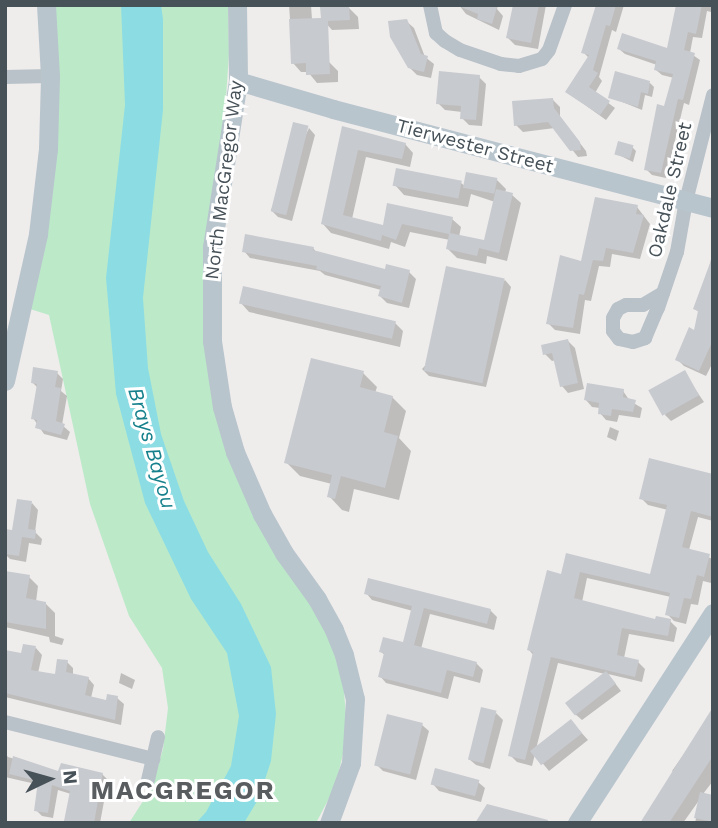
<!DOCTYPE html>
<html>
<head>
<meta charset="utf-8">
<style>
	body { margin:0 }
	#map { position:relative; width:718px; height:828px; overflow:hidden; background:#efecec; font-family:"Work Sans",sans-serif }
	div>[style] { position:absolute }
	.green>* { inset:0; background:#bceac9 }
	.water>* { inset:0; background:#8cdce4 }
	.shadow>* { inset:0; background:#0003 }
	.building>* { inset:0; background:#c7cace; transform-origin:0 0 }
	.street>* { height:14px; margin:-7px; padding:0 7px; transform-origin:7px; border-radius:7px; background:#b8c2c8 }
	.secondary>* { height:19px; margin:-9.5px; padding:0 9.5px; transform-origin:9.5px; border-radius:9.5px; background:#b9c5cd }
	span { translate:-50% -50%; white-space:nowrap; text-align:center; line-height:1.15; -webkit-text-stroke:6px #fff; paint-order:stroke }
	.street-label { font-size:19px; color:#465158 }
	.water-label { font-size:21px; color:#16818c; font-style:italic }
	.district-label { font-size:26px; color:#595d60; font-weight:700; letter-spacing:2px }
	.frame { position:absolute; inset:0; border:7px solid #465158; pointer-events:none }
	.north { position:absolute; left:14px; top:744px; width:70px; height:70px; -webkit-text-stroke:5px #fff; paint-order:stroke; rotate:85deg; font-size:19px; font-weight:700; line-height:28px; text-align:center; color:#465158 }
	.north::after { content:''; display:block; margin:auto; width:24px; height:32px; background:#465158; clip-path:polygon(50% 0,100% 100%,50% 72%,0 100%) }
</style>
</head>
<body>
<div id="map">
	<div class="green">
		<i style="clip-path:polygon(52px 5px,228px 5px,229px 54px,225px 113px,205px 242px,204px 342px,214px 405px,334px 649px,343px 679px,346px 716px,343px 754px,335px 787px,316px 823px,129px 823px,152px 787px,163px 749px,168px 708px,162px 668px,129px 616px,90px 504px,49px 315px,30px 309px)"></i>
	</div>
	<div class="water">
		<i style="clip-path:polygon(121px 5px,161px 5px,163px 19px,163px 110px,143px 298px,148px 368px,161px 434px,184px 501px,208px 552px,241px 604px,271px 667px,276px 714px,271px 761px,259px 798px,244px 823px,196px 823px,206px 812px,231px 766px,239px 716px,227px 653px,191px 599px,145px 503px,116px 394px,106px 278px,125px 105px)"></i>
	</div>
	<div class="shadow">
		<i style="clip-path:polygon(289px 5px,311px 5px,315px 62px,329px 62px,338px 71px,338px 82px,317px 83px,308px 72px,301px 72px,293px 63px)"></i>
		<i style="clip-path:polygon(459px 5px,498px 5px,497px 9px,503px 16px,499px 30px,466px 14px)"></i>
		<i style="clip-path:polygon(514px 5px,546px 5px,538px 49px,515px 45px,508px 38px)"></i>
		<i style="clip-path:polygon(598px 5px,624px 5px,616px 32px,612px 30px,599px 77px,602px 81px,595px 93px,615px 108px,606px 120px,567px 92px,589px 58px,583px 52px)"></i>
		<i style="clip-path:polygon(687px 5px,712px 5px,711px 12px,707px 11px,702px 38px,693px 37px,690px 53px,700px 60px,689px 105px,684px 103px,666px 178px,652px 175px,646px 169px,674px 78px,662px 75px,656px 70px,657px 65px,625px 54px,619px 49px,668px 50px)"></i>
		<i style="clip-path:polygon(349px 8px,358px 17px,359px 29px,332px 30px,323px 20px)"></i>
		<i style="clip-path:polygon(406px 21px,414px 28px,425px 57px,434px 64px,431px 78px,417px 75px,409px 67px)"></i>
		<i style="clip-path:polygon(479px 77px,486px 84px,482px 126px,469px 125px,462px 118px,462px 112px,445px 110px,438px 103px)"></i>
		<i style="clip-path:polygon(650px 83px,654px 87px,652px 97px,645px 95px,642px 110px,610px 97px)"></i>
		<i style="clip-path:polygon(553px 100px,560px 107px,560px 117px,586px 151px,587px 156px,578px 157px,555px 128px,523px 132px,516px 125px)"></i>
		<i style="clip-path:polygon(309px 128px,315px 135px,292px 221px,278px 217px,271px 210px)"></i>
		<i style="clip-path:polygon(344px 129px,405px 144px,413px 153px,410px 167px,366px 157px,352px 219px,384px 227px,389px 205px,452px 219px,461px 227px,459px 237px,486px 242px,495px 202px,471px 194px,468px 207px,404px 195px,395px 185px,461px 183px,465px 186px,496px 179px,506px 189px,505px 193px,512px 195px,521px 203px,507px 261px,487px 256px,486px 264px,457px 258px,448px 249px,450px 240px,410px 232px,405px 247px,391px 242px,389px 249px,331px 233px,323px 224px)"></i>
		<i style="clip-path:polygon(632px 147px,636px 151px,633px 162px,617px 154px)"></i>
		<i style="clip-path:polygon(637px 207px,650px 224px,640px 259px,612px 254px,610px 267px,599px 266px,591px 301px,585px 300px,580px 334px,555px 330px,548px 323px,583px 263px)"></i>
		<i style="clip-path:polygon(313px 248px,317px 253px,386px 271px,409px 272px,416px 279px,409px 308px,387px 303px,380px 296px,381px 290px,325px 275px,320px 271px,250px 258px,244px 251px)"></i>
		<i style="clip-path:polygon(713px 250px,713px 362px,706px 376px,684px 366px,677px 359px,695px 332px,700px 313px,695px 309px,703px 296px)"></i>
		<i style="clip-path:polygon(505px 280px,511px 287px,486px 387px,429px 376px,422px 369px)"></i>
		<i style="clip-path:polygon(241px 303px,395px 323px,403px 331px,400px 347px,249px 312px)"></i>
		<i style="clip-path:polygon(568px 341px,575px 348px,584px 389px,568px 393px,562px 386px,556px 360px,552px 361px,545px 354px)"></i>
		<i style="clip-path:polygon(57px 373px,63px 379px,61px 391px,67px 396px,62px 425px,70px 432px,67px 440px,44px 434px,33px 418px,38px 388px,32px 382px)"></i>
		<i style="clip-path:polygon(363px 373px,377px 387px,375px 393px,392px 397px,406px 411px,399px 438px,411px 451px,399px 500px,354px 489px,349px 512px,342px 510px,329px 496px,332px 484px,300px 476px,286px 462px)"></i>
		<i style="clip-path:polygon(684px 373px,704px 402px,671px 421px,665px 415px)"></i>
		<i style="clip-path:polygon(623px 391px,630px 401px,642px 408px,640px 418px,619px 415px,617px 422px,606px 420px,600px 413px,600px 408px,592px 407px,586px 400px)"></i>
		<i style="clip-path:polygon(610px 427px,619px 431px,616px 441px,607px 437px)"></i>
		<i style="clip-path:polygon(713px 475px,713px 521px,698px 517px,689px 550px,713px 559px,713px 577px,711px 583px,703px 581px,698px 605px,691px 604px,686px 624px,674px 621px,667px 614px,671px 597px,587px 578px,582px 602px,656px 621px,670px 621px,677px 628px,674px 642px,629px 634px,624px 658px,638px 662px,645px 669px,642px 682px,608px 674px,621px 691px,582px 720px,575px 714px,605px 674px,558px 663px,536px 749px,571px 721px,588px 740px,549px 771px,535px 754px,532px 766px,517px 762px,510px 755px,534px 656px,529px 650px,562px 576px,567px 555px,651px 576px,668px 510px,648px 505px,641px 498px)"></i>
		<i style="clip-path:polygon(32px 503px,38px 510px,35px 532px,42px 539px,41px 545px,29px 543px,26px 562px,10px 559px,5px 554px,5px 539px,14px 532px)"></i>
		<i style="clip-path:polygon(29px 577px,38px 586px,36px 602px,45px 603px,55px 613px,55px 636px,64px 639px,62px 645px,50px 642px,49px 637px,5px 627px,5px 582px)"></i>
		<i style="clip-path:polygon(366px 593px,490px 610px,497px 617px,494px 630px,430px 614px,421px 649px,476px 663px,483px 670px,480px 683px,454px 676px,448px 699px,386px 683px,380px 676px,385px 655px,381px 652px,404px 644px,413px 611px,372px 600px)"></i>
		<i style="clip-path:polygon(36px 648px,42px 655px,38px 673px,56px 676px,67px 662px,73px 668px,73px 675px,88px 678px,94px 685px,91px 698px,108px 702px,117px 698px,124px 704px,121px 725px,5px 697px,5px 657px,23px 655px)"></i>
		<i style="clip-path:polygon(121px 673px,135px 680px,132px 689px,119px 683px)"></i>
		<i style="clip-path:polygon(496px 713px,503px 720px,490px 769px,476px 765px,469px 759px)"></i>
		<i style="clip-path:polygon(713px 713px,713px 781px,703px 794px,713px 796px,713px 823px,695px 823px,700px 799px,683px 823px,642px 823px,675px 773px,672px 771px)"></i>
		<i style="clip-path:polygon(422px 725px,429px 731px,416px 780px,383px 771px,376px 764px)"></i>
		<i style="clip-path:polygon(5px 753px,8px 757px,60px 773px,102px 774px,108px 780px,100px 823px,69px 823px,66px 820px,71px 794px,58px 790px,53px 818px,42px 816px,36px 810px,40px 785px,5px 777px)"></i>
		<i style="clip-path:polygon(478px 782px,485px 788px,481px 802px,439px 791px,433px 784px)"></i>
	</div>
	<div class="building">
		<i style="clip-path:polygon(456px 5px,490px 5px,497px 7px,492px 24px,477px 19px,478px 14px)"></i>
		<i style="clip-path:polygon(513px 5px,539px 5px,531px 43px,506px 38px)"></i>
		<i style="clip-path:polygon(596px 5px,616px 5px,610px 26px,606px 25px,593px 70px,598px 73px,589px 87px,610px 101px,600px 115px,565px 92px,589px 55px,581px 53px)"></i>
		<i style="clip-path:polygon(676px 5px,702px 5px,696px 34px,688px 32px,684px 50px,695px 53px,683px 100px,678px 99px,661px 173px,644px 170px,657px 104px,664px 106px,673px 74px,654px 70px,656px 61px,617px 49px,622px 33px,667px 48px)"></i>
		<i style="clip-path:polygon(349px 6px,350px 20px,328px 21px,330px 74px,306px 75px,306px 63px,291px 64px,289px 19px,321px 18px,320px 7px)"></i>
		<i style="clip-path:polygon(407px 19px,421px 54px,428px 56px,424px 72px,408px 68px,390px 37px,388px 21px)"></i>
		<i style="clip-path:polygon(439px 71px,480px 75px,476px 120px,460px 119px,461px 106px,436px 104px)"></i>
		<i style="clip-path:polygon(615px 71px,650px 81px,648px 94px,641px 92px,638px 107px,608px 98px)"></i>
		<i style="clip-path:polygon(553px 98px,554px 108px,580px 142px,581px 150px,570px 151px,548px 122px,514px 126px,512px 101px)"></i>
		<i style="left:293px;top:122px;width:16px;height:92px;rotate:14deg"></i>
		<i style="clip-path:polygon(342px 126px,406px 143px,402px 159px,358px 150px,343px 215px,383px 225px,387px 203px,453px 217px,450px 233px,484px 240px,496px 189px,513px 193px,499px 253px,479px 248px,477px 256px,446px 249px,449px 234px,402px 224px,396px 240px,382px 235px,381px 241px,321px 224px)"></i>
		<i style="left:618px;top:141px;width:16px;height:14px;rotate:15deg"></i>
		<i style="left:396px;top:168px;width:67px;height:18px;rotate:11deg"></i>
		<i style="left:466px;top:172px;width:32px;height:16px;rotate:11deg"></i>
		<i style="clip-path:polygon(595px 197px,638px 205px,636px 214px,644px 215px,633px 253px,606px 248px,603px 261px,593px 260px,584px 295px,579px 294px,573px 328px,546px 324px,560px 255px,581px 261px)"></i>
		<i style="clip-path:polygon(245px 234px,314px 247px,313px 250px,385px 269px,386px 264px,410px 270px,402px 303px,378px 296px,381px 286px,316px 269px,317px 266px,242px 252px)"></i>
		<i style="clip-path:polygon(710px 263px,713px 263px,713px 340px,699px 371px,675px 360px,689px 327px,694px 330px,698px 311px,693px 309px)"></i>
		<i style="left:446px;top:266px;width:60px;height:107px;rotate:12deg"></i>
		<i style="left:243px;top:286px;width:157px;height:18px;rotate:13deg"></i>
		<i style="clip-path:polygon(568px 339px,578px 383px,560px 387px,552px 353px,543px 355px,541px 345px)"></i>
		<i style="clip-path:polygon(311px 358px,364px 371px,360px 387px,393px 396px,384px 432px,398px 436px,385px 488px,341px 476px,335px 499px,327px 497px,332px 475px,284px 463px)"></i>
		<i style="clip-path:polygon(33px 367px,58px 371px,55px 387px,61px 388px,56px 421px,65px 424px,61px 435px,35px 428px,37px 420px,31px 419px,37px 384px,31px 383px)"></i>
		<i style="left:685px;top:370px;width:29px;height:42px;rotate:61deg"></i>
		<i style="clip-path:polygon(587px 383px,624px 389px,623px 397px,636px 400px,633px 412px,612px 409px,611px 416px,598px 414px,599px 403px,584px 400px)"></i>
		<i style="clip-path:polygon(649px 458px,713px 474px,713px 517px,691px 511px,682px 547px,710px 554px,704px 577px,697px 575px,691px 599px,684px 598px,679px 618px,665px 615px,670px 593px,580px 572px,574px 598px,655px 619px,656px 616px,671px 619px,668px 636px,622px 628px,617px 655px,639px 660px,635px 677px,551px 657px,525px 760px,508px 756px,533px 652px,527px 650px,547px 570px,561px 574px,566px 553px,650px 574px,667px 505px,639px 499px)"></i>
		<i style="clip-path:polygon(17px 499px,32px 501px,28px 529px,36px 530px,35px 539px,22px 537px,19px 556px,5px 554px,5px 529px,12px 530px)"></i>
		<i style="clip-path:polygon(5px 571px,30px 575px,26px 598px,46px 602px,46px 629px,5px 622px)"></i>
		<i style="clip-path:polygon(368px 578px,491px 609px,487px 624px,424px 608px,414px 645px,477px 662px,473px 677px,447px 670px,441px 693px,378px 677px,384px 653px,379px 652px,383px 637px,403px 642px,412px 606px,364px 594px)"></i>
		<i style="clip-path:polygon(23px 644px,36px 646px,31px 670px,55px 674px,57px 659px,68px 660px,66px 672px,89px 677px,85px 695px,106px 700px,107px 694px,118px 696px,115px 720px,5px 693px,5px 650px,21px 653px)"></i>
		<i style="left:606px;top:671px;width:16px;height:52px;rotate:52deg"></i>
		<i style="left:481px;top:707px;width:16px;height:54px;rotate:14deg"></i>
		<i style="clip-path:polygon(713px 707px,713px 756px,669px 823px,640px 823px)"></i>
		<i style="left:387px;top:714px;width:37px;height:53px;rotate:14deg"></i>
		<i style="left:571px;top:719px;width:18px;height:52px;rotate:52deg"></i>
		<i style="clip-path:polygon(13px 756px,58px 771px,61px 763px,103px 773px,94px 823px,64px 821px,70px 791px,52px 785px,48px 813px,34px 811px,38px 781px,9px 774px)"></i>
		<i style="left:435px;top:768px;width:46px;height:17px;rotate:15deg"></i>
		<i style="clip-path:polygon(700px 792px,713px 795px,713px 822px,694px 818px)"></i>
		<i style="clip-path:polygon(487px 804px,548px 820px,547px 823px,475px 823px)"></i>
	</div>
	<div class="street">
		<i style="left:430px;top:5px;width:29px;rotate:78deg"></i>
		<i style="left:436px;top:33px;width:12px;rotate:42deg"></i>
		<i style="left:445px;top:41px;width:17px;rotate:31deg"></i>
		<i style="left:460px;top:50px;width:43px;rotate:18.9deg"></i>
		<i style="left:501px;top:64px;width:18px;rotate:6deg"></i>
		<i style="left:519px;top:66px;width:24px;rotate:-17deg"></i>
		<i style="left:542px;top:59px;width:11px;rotate:-52deg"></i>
		<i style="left:549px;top:50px;width:48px;rotate:-70.4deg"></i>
		<i style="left:5px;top:77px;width:45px;rotate:-1.3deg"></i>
		<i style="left:663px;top:293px;width:23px;rotate:149deg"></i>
		<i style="left:643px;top:305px;width:17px;rotate:180deg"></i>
		<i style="left:626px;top:305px;width:9px;rotate:153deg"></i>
		<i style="left:618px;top:309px;width:10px;rotate:119deg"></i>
		<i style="left:613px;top:318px;width:13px;rotate:90deg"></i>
		<i style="left:613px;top:331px;width:10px;rotate:53deg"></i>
		<i style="left:619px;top:339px;width:14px;rotate:12deg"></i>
		<i style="left:633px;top:342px;width:13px;rotate:-18deg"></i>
		<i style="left:645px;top:338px;width:33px;rotate:-67deg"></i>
		<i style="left:658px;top:308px;width:59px;rotate:-71.3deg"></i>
		<i style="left:677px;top:252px;width:52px;rotate:-80deg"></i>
		<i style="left:686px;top:201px;width:109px;rotate:-75.7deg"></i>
		<i style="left:5px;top:722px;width:153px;rotate:14deg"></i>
		<i style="left:148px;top:780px;width:44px;rotate:-76.9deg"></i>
	</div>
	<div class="secondary">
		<i style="left:237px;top:5px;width:76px;rotate:89.2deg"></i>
		<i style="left:238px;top:81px;width:168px;rotate:98.9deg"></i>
		<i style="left:212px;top:247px;width:94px;rotate:90deg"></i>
		<i style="left:212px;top:341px;width:67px;rotate:81.4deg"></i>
		<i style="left:222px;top:407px;width:47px;rotate:73.9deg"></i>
		<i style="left:235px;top:452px;width:68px;rotate:66.5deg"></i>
		<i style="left:262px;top:514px;width:45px;rotate:60.6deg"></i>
		<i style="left:284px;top:553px;width:57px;rotate:54.3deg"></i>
		<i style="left:317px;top:599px;width:35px;rotate:61deg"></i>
		<i style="left:334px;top:630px;width:27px;rotate:68deg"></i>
		<i style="left:344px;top:655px;width:45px;rotate:76deg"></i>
		<i style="left:355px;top:699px;width:64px;rotate:93.6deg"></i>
		<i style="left:351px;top:763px;width:64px;rotate:110.1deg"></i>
		<i style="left:238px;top:81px;width:99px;rotate:16.4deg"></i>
		<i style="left:333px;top:109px;width:393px;rotate:14.6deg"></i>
		<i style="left:5px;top:381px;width:151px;rotate:-77.3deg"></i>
		<i style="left:38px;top:234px;width:86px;rotate:-83.3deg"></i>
		<i style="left:48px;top:149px;width:73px;rotate:-88.4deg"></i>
		<i style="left:50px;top:76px;width:71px;rotate:-93.2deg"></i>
		<i style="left:577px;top:823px;width:250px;rotate:-57.1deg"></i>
	</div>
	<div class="street-label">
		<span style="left:475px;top:146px;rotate:15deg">Tierwester Street</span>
		<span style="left:224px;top:180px;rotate:-83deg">North MacGregor Way</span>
		<span style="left:670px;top:190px;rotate:-77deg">Oakdale Street</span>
	</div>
	<div class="water-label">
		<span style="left:152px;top:448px;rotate:74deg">Brays Bayou</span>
	</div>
	<div class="district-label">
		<span style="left:183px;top:791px">MACGREGOR</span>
	</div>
	<div class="frame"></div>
	<div class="north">N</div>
</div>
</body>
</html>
